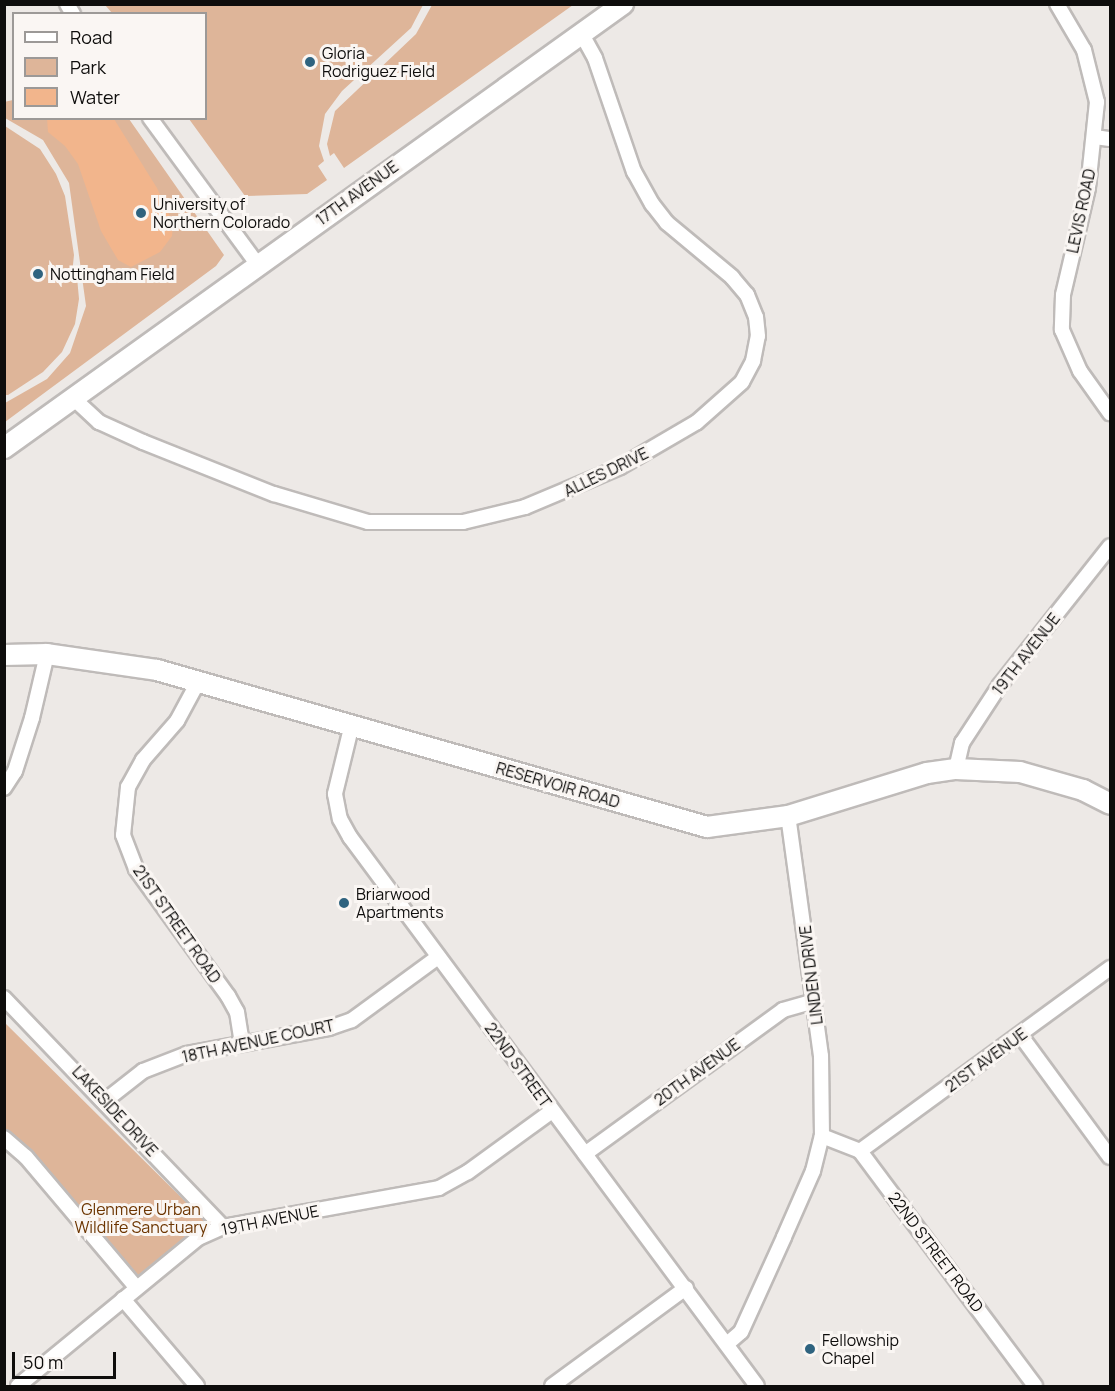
<!DOCTYPE html>
<html>
<head>
<meta charset="utf-8">
<style>
	body { margin:0 }
	#map { position:relative; width:1115px; height:1391px; overflow:hidden; background:#ede9e6; font-family:Manrope,sans-serif }
	div>[style] { position:absolute }
	.green>* { inset:0; background:#deb599 }
	.water>* { inset:0; background:#f2b58c }
	.roads { filter:drop-shadow(2px 0 #bfbbb9) drop-shadow(-2px 0 #bfbbb9) drop-shadow(0 2px #bfbbb9) drop-shadow(0 -2px #bfbbb9) }
	.street>* { height:14px; margin:-7px; padding:0 7px; transform-origin:7px; border-radius:7px; background:#fff }
	.secondary>* { height:20px; margin:-10px; padding:0 10px; transform-origin:10px; border-radius:10px; background:#fff }
	.dots>* { width:16px; height:16px; translate:-50% -50%; box-sizing:border-box; border:3px solid #faf6f3; border-radius:50% }
	span { translate:-50% -50%; white-space:nowrap; text-align:center; line-height:1.15; -webkit-text-stroke:6px #faf6f3; paint-order:stroke }
	.poi-label { font-size:16px; color:#0e0d0c }
	.left { translate:0 -50%; text-align:left }
	.street-label { font-size:16px; color:#0e0d0c }
	.park-label { font-size:16px; color:#6c3501 }
	.frame { position:absolute; inset:0; border:6px solid #0e0d0c; pointer-events:none }
	.legend { position:absolute; left:12px; top:12px; width:195px; height:108px; box-sizing:border-box; background:#faf6f3; border:2px solid #9c9997; margin:0; padding:8px 10px; list-style:none; font-size:18px; color:#0e0d0c }
	.legend li { display:flex; align-items:center; gap:12px; height:30px }
	.legend b { width:30px; border:2px solid #9c9997 }
	.scale { position:absolute; left:12px; top:1352px; width:104px; height:27px; box-sizing:border-box; border:3px solid #0e0d0c; border-top:0; padding-left:8px; font-size:18px; line-height:21px; white-space:nowrap; color:#0e0d0c; -webkit-text-stroke:4px #faf6f3; paint-order:stroke }
</style>
</head>
<body>
<div id="map">
	<div class="green">
		<i style="clip-path:polygon(105px 5px,423px 5px,411px 28px,342px 91px,325px 114px,319px 146px,324px 161px,318px 166px,327px 180px,307px 194px,245px 196px,189px 119px,206px 118px,206px 14px,112px 13px)"></i>
		<i style="clip-path:polygon(432px 5px,573px 5px,344px 168px,334px 153px,330px 156px,327px 144px,335px 111px,416px 34px)"></i>
		<i style="clip-path:polygon(13px 100px,14px 118px,129px 119px,224px 255px,216px 266px,5px 422px,5px 403px,47px 379px,70px 353px,86px 306px,69px 183px,43px 140px,5px 118px,4px 102px)"></i>
		<i style="clip-path:polygon(5px 126px,40px 149px,56px 174px,65px 196px,74px 255px,72px 274px,76px 266px,79px 299px,75px 324px,62px 352px,43px 372px,8px 395px,4px 395px)"></i>
		<i style="clip-path:polygon(4px 1022px,204px 1220px,137px 1279px,28px 1148px,5px 1128px)"></i>
	</div>
	<div class="water">
		<i style="clip-path:polygon(47px 118px,114px 119px,157px 188px,173px 223px,172px 236px,160px 252px,131px 267px,118px 260px,101px 231px,78px 164px,65px 146px,48px 132px)"></i>
	</div>
	<div class="roads">
		<div class="street">
			<i style="left:67px;top:4px;width:12px;rotate:59deg"></i>
			<i style="left:1057px;top:4px;width:53px;rotate:59.6deg"></i>
			<i style="left:1084px;top:50px;width:54px;rotate:76deg"></i>
			<i style="left:1097px;top:102px;width:86px;rotate:96deg"></i>
			<i style="left:1088px;top:188px;width:110px;rotate:103.2deg"></i>
			<i style="left:1063px;top:295px;width:35px;rotate:92deg"></i>
			<i style="left:1062px;top:330px;width:45px;rotate:66.3deg"></i>
			<i style="left:1080px;top:371px;width:52px;rotate:54.5deg"></i>
			<i style="left:150px;top:118px;width:182px;rotate:53.7deg"></i>
			<i style="left:1095px;top:137px;width:15px;rotate:8deg"></i>
			<i style="left:72px;top:397px;width:37px;rotate:43deg"></i>
			<i style="left:99px;top:422px;width:48px;rotate:24.4deg"></i>
			<i style="left:143px;top:442px;width:141px;rotate:21.7deg"></i>
			<i style="left:274px;top:494px;width:98px;rotate:16.6deg"></i>
			<i style="left:368px;top:522px;width:95px"></i>
			<i style="left:463px;top:522px;width:64px;rotate:-13.6deg"></i>
			<i style="left:525px;top:507px;width:103px;rotate:-22.8deg"></i>
			<i style="left:620px;top:467px;width:89px;rotate:-30.3deg"></i>
			<i style="left:697px;top:422px;width:60px;rotate:-41.6deg"></i>
			<i style="left:742px;top:382px;width:24px;rotate:-62deg"></i>
			<i style="left:753px;top:361px;width:25px;rotate:-79deg"></i>
			<i style="left:758px;top:336px;width:19px;rotate:-96deg"></i>
			<i style="left:756px;top:317px;width:24px;rotate:-112deg"></i>
			<i style="left:747px;top:295px;width:23px;rotate:-130deg"></i>
			<i style="left:732px;top:277px;width:85px;rotate:-140.3deg"></i>
			<i style="left:667px;top:223px;width:24px;rotate:-128deg"></i>
			<i style="left:652px;top:204px;width:37px;rotate:-119deg"></i>
			<i style="left:634px;top:172px;width:120px;rotate:-108.9deg"></i>
			<i style="left:595px;top:58px;width:26px;rotate:-119deg"></i>
			<i style="left:198px;top:682px;width:44px;rotate:118.3deg"></i>
			<i style="left:177px;top:721px;width:52px;rotate:131.1deg"></i>
			<i style="left:143px;top:760px;width:31px;rotate:119deg"></i>
			<i style="left:128px;top:787px;width:48px;rotate:95.9deg"></i>
			<i style="left:123px;top:835px;width:36px;rotate:69deg"></i>
			<i style="left:136px;top:869px;width:157px;rotate:54.1deg"></i>
			<i style="left:228px;top:996px;width:18px;rotate:61deg"></i>
			<i style="left:237px;top:1012px;width:30px;rotate:81deg"></i>
			<i style="left:352px;top:724px;width:72px;rotate:103.7deg"></i>
			<i style="left:335px;top:794px;width:25px;rotate:79deg"></i>
			<i style="left:340px;top:819px;width:21px;rotate:61deg"></i>
			<i style="left:350px;top:837px;width:683px;rotate:53.45deg"></i>
			<i style="left:956px;top:769px;width:27px;rotate:-77deg"></i>
			<i style="left:962px;top:743px;width:69px;rotate:-56.8deg"></i>
			<i style="left:1000px;top:685px;width:177px;rotate:-51.6deg"></i>
			<i style="left:4px;top:788px;width:20px;rotate:-57deg"></i>
			<i style="left:15px;top:771px;width:56px;rotate:-72.2deg"></i>
			<i style="left:32px;top:718px;width:66px;rotate:-76.8deg"></i>
			<i style="left:4px;top:998px;width:317px;rotate:46.3deg"></i>
			<i style="left:1021px;top:1036px;width:150px;rotate:53.7deg"></i>
			<i style="left:106px;top:1100px;width:47px;rotate:-38.1deg"></i>
			<i style="left:143px;top:1071px;width:47px;rotate:-21.1deg"></i>
			<i style="left:187px;top:1054px;width:144px;rotate:-10.4deg"></i>
			<i style="left:329px;top:1028px;width:24px;rotate:-19deg"></i>
			<i style="left:352px;top:1020px;width:107px;rotate:-36.2deg"></i>
			<i style="left:822px;top:1136px;width:41px;rotate:21.5deg"></i>
			<i style="left:860px;top:1151px;width:293px;rotate:53.3deg"></i>
			<i style="left:4px;top:1138px;width:29px;rotate:41deg"></i>
			<i style="left:26px;top:1157px;width:170px;rotate:49.8deg"></i>
			<i style="left:860px;top:1151px;width:310px;rotate:-36.2deg"></i>
			<i style="left:585px;top:1154px;width:245px;rotate:-36deg"></i>
			<i style="left:783px;top:1010px;width:32px;rotate:-16deg"></i>
			<i style="left:123px;top:1299px;width:114px;rotate:49.6deg"></i>
			<i style="left:727px;top:1344px;width:18px;rotate:-41deg"></i>
			<i style="left:741px;top:1332px;width:104px;rotate:-65.6deg"></i>
			<i style="left:784px;top:1237px;width:72px;rotate:-66.3deg"></i>
			<i style="left:813px;top:1171px;width:36px;rotate:-76deg"></i>
			<i style="left:822px;top:1136px;width:80px;rotate:-90.7deg"></i>
			<i style="left:821px;top:1056px;width:242px;rotate:-97.8deg"></i>
			<i style="left:18px;top:1386px;width:233px;rotate:-39.4deg"></i>
			<i style="left:198px;top:1238px;width:27px;rotate:-24deg"></i>
			<i style="left:223px;top:1227px;width:219px;rotate:-10.2deg"></i>
			<i style="left:439px;top:1188px;width:33px;rotate:-29deg"></i>
			<i style="left:468px;top:1172px;width:104px;rotate:-36deg"></i>
			<i style="left:552px;top:1386px;width:166px;rotate:-36.2deg"></i>
		</div>
		<div class="secondary">
			<i style="left:4px;top:448px;width:762px;rotate:-35.65deg"></i>
			<i style="left:4px;top:655px;width:43px;rotate:-1.3deg"></i>
			<i style="left:47px;top:654px;width:111px;rotate:8.3deg"></i>
			<i style="left:157px;top:670px;width:572px;rotate:15.93deg"></i>
			<i style="left:707px;top:827px;width:82px;rotate:-7.7deg"></i>
			<i style="left:788px;top:816px;width:145px;rotate:-17.2deg"></i>
			<i style="left:927px;top:773px;width:29px;rotate:-8deg"></i>
			<i style="left:956px;top:769px;width:64px;rotate:2.7deg"></i>
			<i style="left:1020px;top:772px;width:66px;rotate:15.9deg"></i>
			<i style="left:1083px;top:790px;width:30px;rotate:27deg"></i>
		</div>
	</div>
	<div class="dots">
		<i style="left:310px;top:62px;background:#2f637f"></i>
		<i style="left:141px;top:213px;background:#2f637f"></i>
		<i style="left:38px;top:274px;background:#2f637f"></i>
		<i style="left:344px;top:903px;background:#2f637f"></i>
		<i style="left:810px;top:1349px;background:#2f637f"></i>
	</div>
	<div class="poi-label">
		<span class="left" style="left:322px;top:62px">Gloria<br>Rodriguez Field</span>
		<span class="left" style="left:153px;top:213px">University of<br>Northern Colorado</span>
		<span class="left" style="left:50px;top:274px">Nottingham Field</span>
		<span class="left" style="left:356px;top:903px">Briarwood<br>Apartments</span>
		<span class="left" style="left:822px;top:1349px">Fellowship<br>Chapel</span>
	</div>
	<div class="street-label">
		<span style="left:357px;top:193px;rotate:-36deg">17TH AVENUE</span>
		<span style="left:1081px;top:211px;rotate:-78deg">LEVIS ROAD</span>
		<span style="left:606px;top:472px;rotate:-26deg">ALLES DRIVE</span>
		<span style="left:1026px;top:654px;rotate:-52deg">19TH AVENUE</span>
		<span style="left:558px;top:785px;rotate:16deg">RESERVOIR ROAD</span>
		<span style="left:177px;top:924px;rotate:55deg">21ST STREET ROAD</span>
		<span style="left:811px;top:975px;rotate:-97deg">LINDEN DRIVE</span>
		<span style="left:258px;top:1041px;rotate:-12deg">18TH AVENUE COURT</span>
		<span style="left:986px;top:1060px;rotate:-36deg">21ST AVENUE</span>
		<span style="left:518px;top:1065px;rotate:54deg">22ND STREET</span>
		<span style="left:697px;top:1072px;rotate:-36deg">20TH AVENUE</span>
		<span style="left:115px;top:1111px;rotate:47deg">LAKESIDE DRIVE</span>
		<span style="left:270px;top:1220px;rotate:-11deg">19TH AVENUE</span>
		<span style="left:936px;top:1252px;rotate:53deg">22ND STREET ROAD</span>
	</div>
	<div class="park-label">
		<span style="left:141px;top:1218px">Glenmere Urban<br>Wildlife Sanctuary</span>
	</div>
	<div class="frame"></div>
	<ul class="legend">
	<li><b style="height:8px;background:#fff"></b>Road</li>
	<li><b style="height:16px;background:#deb599"></b>Park</li>
	<li><b style="height:16px;background:#f2b58c"></b>Water</li>
	</ul>
	<div class="scale">50 m</div>
</div>
</body>
</html>
